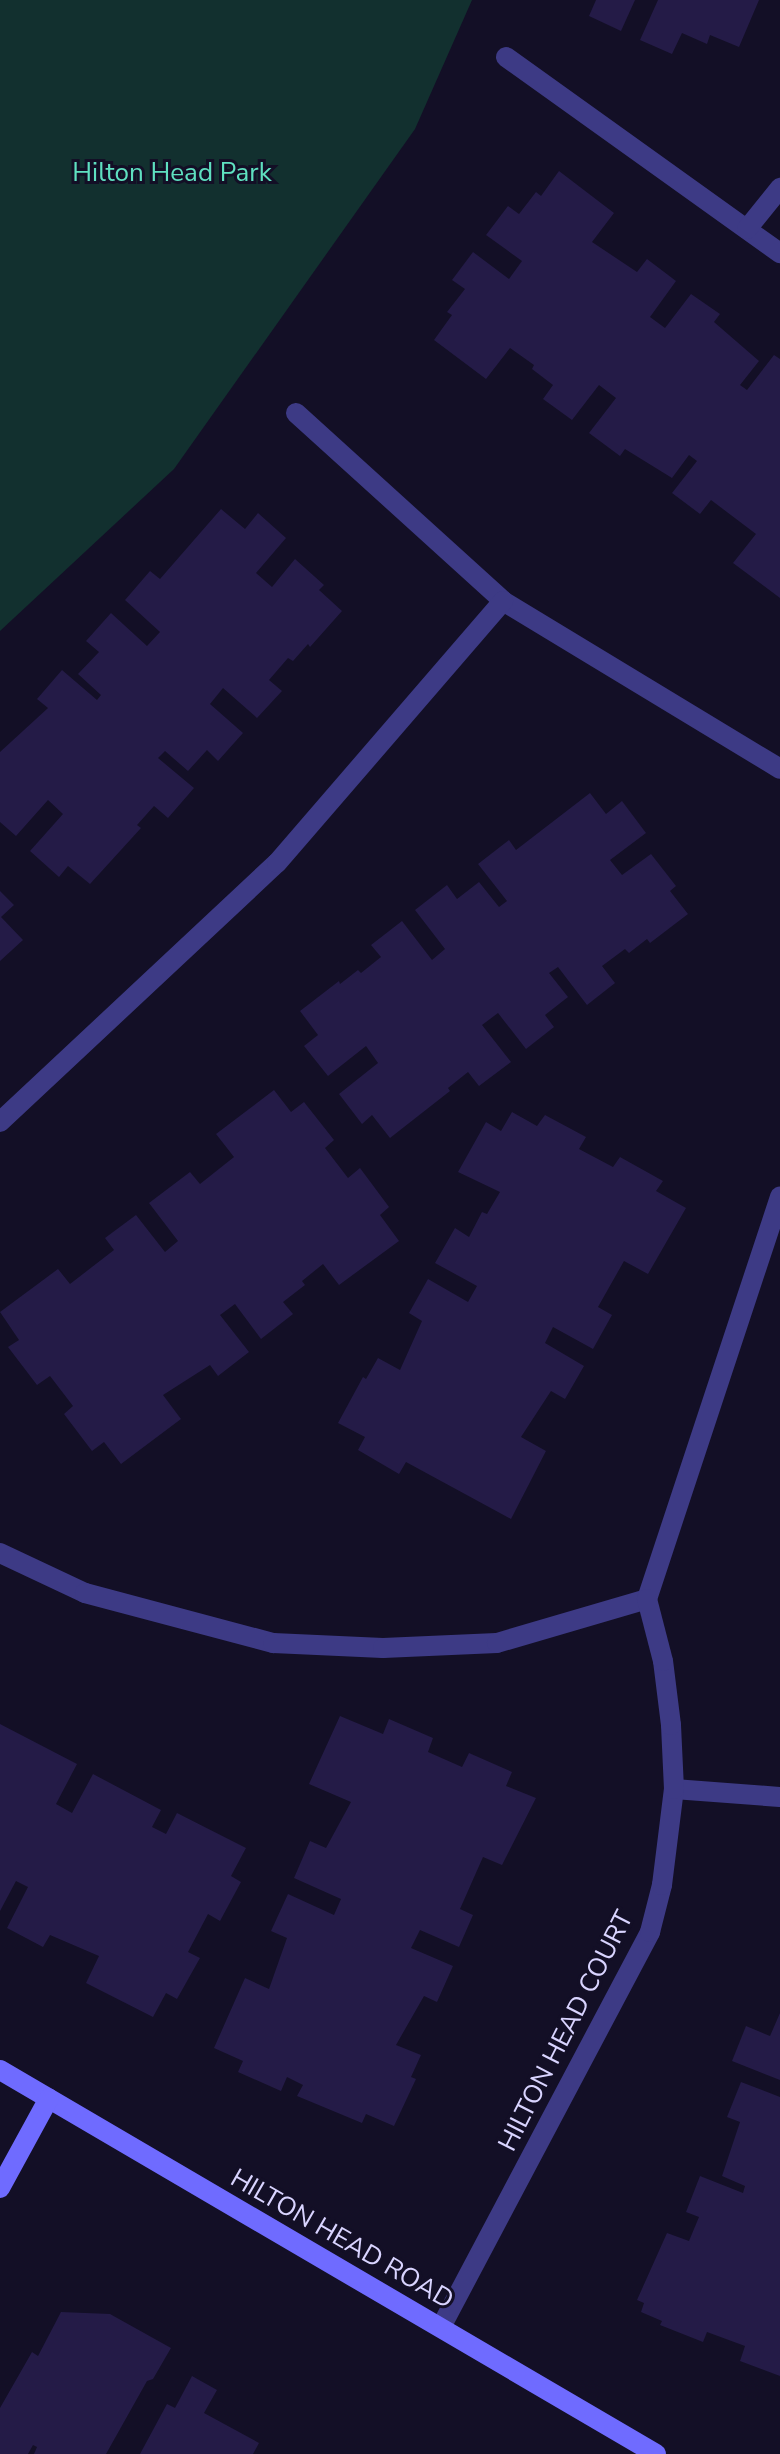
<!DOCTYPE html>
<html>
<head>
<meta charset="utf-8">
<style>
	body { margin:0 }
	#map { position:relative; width:780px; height:2454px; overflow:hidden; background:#130f26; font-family:"Nunito Sans",sans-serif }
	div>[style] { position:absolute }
	.green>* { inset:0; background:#12302f }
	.building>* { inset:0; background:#241b47 }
	.street>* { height:20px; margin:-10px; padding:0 10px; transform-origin:10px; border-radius:10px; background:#3d3a85 }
	.secondary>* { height:20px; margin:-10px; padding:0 10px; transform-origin:10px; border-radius:10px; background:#6f6bff }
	span { translate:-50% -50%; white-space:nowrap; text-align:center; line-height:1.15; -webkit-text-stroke:6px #130f26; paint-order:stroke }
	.park-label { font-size:26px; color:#5fe0c0 }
	.street-label { font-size:26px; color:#d9d4ff }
</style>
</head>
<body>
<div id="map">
	<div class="green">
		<i style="clip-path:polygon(0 0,472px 0,415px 129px,174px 469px,0 631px)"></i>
	</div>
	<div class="building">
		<i style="clip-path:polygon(596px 0,635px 0,621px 31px,589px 16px)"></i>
		<i style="clip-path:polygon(658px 0,759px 0,739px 47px,710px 35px,707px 44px,682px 33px,672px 54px,640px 40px)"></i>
		<i style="clip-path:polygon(559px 171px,614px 213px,592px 242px,637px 272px,647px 259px,676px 281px,650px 317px,665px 328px,691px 294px,720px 314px,714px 322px,759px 361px,740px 385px,747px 390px,774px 355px,780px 359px,780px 598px,733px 563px,756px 534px,711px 500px,700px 514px,672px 493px,697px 461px,689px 455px,672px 478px,625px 449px,620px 456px,589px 433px,616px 398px,599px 385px,572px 420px,543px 399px,553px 385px,532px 369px,534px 365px,510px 348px,486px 379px,434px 340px,452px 315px,447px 312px,465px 289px,452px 280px,473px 252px,509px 279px,522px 261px,486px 235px,508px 206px,519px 214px,536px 192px,541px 196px)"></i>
		<i style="clip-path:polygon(221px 509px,245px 529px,258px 513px,286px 538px,256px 573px,272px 587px,295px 559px,324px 585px,319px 590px,342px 611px,310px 647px,308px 644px,293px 661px,288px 658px,269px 680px,282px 691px,257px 718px,223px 688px,210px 704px,243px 733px,218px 761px,207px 750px,188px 771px,165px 751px,158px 758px,194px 788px,168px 818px,154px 806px,137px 825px,141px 828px,90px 884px,68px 866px,59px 877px,30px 851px,63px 814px,48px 800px,16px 836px,0 822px,0 752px,48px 708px,37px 699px,62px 670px,97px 700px,101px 695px,78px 674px,99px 652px,86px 641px,111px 613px,147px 646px,160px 632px,125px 600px,150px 571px,160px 579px)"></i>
		<i style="clip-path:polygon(590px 793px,606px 814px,622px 801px,646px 833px,610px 860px,622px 875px,651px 854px,676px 886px,670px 891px,688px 914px,650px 943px,647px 939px,629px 953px,625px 949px,602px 966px,615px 983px,587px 1005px,558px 967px,549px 973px,568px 997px,545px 1015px,554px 1027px,526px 1049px,498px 1013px,482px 1025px,511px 1062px,479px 1086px,468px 1072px,448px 1088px,450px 1091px,390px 1138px,372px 1115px,362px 1124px,339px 1094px,378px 1063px,366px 1046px,328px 1076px,304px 1046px,318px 1035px,300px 1011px,339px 981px,340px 984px,358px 970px,361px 973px,381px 957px,371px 945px,402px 921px,432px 960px,445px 949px,415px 910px,447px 885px,457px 899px,479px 882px,499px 907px,507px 901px,478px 864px,509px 840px,516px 850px)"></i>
		<i style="clip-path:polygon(0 891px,14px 905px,1px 917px,23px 940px,0 961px)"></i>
		<i style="clip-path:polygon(274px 1090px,291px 1112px,304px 1102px,334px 1140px,325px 1148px,348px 1178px,360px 1168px,389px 1207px,380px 1215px,399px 1241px,339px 1285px,323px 1264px,302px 1281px,305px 1285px,283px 1302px,293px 1314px,261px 1339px,235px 1304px,220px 1315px,249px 1352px,218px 1376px,210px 1365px,163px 1395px,181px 1419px,121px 1464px,104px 1442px,92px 1451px,64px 1414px,73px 1406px,50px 1376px,37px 1385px,8px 1347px,19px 1340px,0 1312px,58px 1269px,70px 1284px,114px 1250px,105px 1238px,136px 1215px,165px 1252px,178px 1241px,149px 1203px,190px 1172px,200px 1184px,234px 1157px,216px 1134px)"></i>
		<i style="clip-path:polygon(512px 1112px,537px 1126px,545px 1115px,586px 1137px,579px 1149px,613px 1167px,620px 1157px,663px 1181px,656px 1191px,686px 1208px,648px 1274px,624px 1261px,598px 1307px,612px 1315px,593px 1349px,553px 1327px,545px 1343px,584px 1366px,565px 1399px,551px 1391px,521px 1437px,546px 1451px,511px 1519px,406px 1462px,399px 1474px,358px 1450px,365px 1437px,338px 1423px,363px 1377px,366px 1379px,378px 1358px,400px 1370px,422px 1321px,409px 1313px,428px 1279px,468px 1302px,477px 1286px,435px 1263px,455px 1228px,469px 1237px,482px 1212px,487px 1214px,500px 1192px,458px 1172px,486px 1122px,501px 1131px)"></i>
		<i style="clip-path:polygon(340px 1716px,383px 1734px,389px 1719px,433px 1738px,428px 1752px,462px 1767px,469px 1753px,512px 1772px,506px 1786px,536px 1798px,502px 1865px,483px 1857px,460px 1909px,473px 1915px,459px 1947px,420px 1930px,411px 1948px,453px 1966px,437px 2002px,424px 1996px,396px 2045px,421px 2055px,411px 2077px,416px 2079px,394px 2126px,366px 2114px,362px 2123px,297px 2096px,303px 2085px,287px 2077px,281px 2091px,238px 2072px,243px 2061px,214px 2048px,245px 1978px,269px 1989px,287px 1938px,271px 1931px,288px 1894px,334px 1915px,341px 1899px,294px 1878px,310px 1841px,326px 1848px,351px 1802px,309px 1784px)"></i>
		<i style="clip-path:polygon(0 1724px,77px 1764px,56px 1804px,72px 1813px,93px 1774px,161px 1810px,152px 1827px,166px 1834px,177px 1813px,246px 1848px,231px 1876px,241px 1882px,220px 1921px,208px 1914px,188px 1952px,200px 1958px,177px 1999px,166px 1993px,153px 2017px,86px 1983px,99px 1956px,50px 1935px,43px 1947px,7px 1928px,28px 1887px,16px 1881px,0 1911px)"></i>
		<i style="clip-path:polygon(780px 2013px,780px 2080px,732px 2061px,746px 2026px,770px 2036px)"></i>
		<i style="clip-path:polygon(741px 2082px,780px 2097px,780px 2376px,740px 2361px,745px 2346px,707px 2332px,703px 2342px,660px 2325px,662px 2321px,641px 2312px,644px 2303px,637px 2300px,667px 2233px,689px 2241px,699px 2217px,686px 2212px,700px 2176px,743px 2193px,745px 2186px,722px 2176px,740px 2122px,727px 2117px)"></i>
		<i style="clip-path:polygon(61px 2312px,110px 2314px,171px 2348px,153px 2379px,147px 2381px,106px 2454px,34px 2454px,37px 2447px,33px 2445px,28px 2454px,0 2454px,0 2408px,32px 2352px,38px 2356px)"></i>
		<i style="clip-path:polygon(192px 2376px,217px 2390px,204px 2413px,259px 2443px,253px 2454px,140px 2454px,167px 2404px,175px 2408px)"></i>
	</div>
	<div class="street">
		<i style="left:506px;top:57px;width:337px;rotate:35.6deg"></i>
		<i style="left:747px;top:229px;width:53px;rotate:-51.2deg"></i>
		<i style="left:296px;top:413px;width:280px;rotate:42.2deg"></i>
		<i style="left:503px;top:601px;width:324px;rotate:31.2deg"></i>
		<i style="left:0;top:1122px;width:379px;rotate:-43.1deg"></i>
		<i style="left:277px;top:863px;width:346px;rotate:-49.2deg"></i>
		<i style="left:0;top:1553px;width:94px;rotate:25.2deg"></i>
		<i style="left:85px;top:1593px;width:195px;rotate:14.9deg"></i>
		<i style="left:273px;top:1643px;width:110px;rotate:2.6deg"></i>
		<i style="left:383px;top:1648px;width:114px;rotate:-2.5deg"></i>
		<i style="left:497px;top:1643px;width:156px;rotate:-16.3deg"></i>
		<i style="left:647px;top:1599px;width:424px;rotate:-71.7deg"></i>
		<i style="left:674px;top:1789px;width:106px;rotate:4.3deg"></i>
		<i style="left:441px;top:2327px;width:447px;rotate:-62.1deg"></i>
		<i style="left:650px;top:1932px;width:49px;rotate:-75.7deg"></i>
		<i style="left:662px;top:1885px;width:97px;rotate:-82.9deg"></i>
		<i style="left:674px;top:1789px;width:64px;rotate:-92.7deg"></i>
		<i style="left:671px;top:1725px;width:64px;rotate:-97.1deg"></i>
		<i style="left:663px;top:1661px;width:64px;rotate:-104.5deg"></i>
	</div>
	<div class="secondary">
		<i style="left:0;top:2070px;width:760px;rotate:30.34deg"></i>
		<i style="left:0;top:2188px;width:102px;rotate:-61.4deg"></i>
	</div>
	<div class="park-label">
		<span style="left:172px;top:173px">Hilton Head Park</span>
	</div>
	<div class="street-label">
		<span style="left:566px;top:2031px;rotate:-63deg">HILTON HEAD COURT</span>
		<span style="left:342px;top:2239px;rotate:30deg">HILTON HEAD ROAD</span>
	</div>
</div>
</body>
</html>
